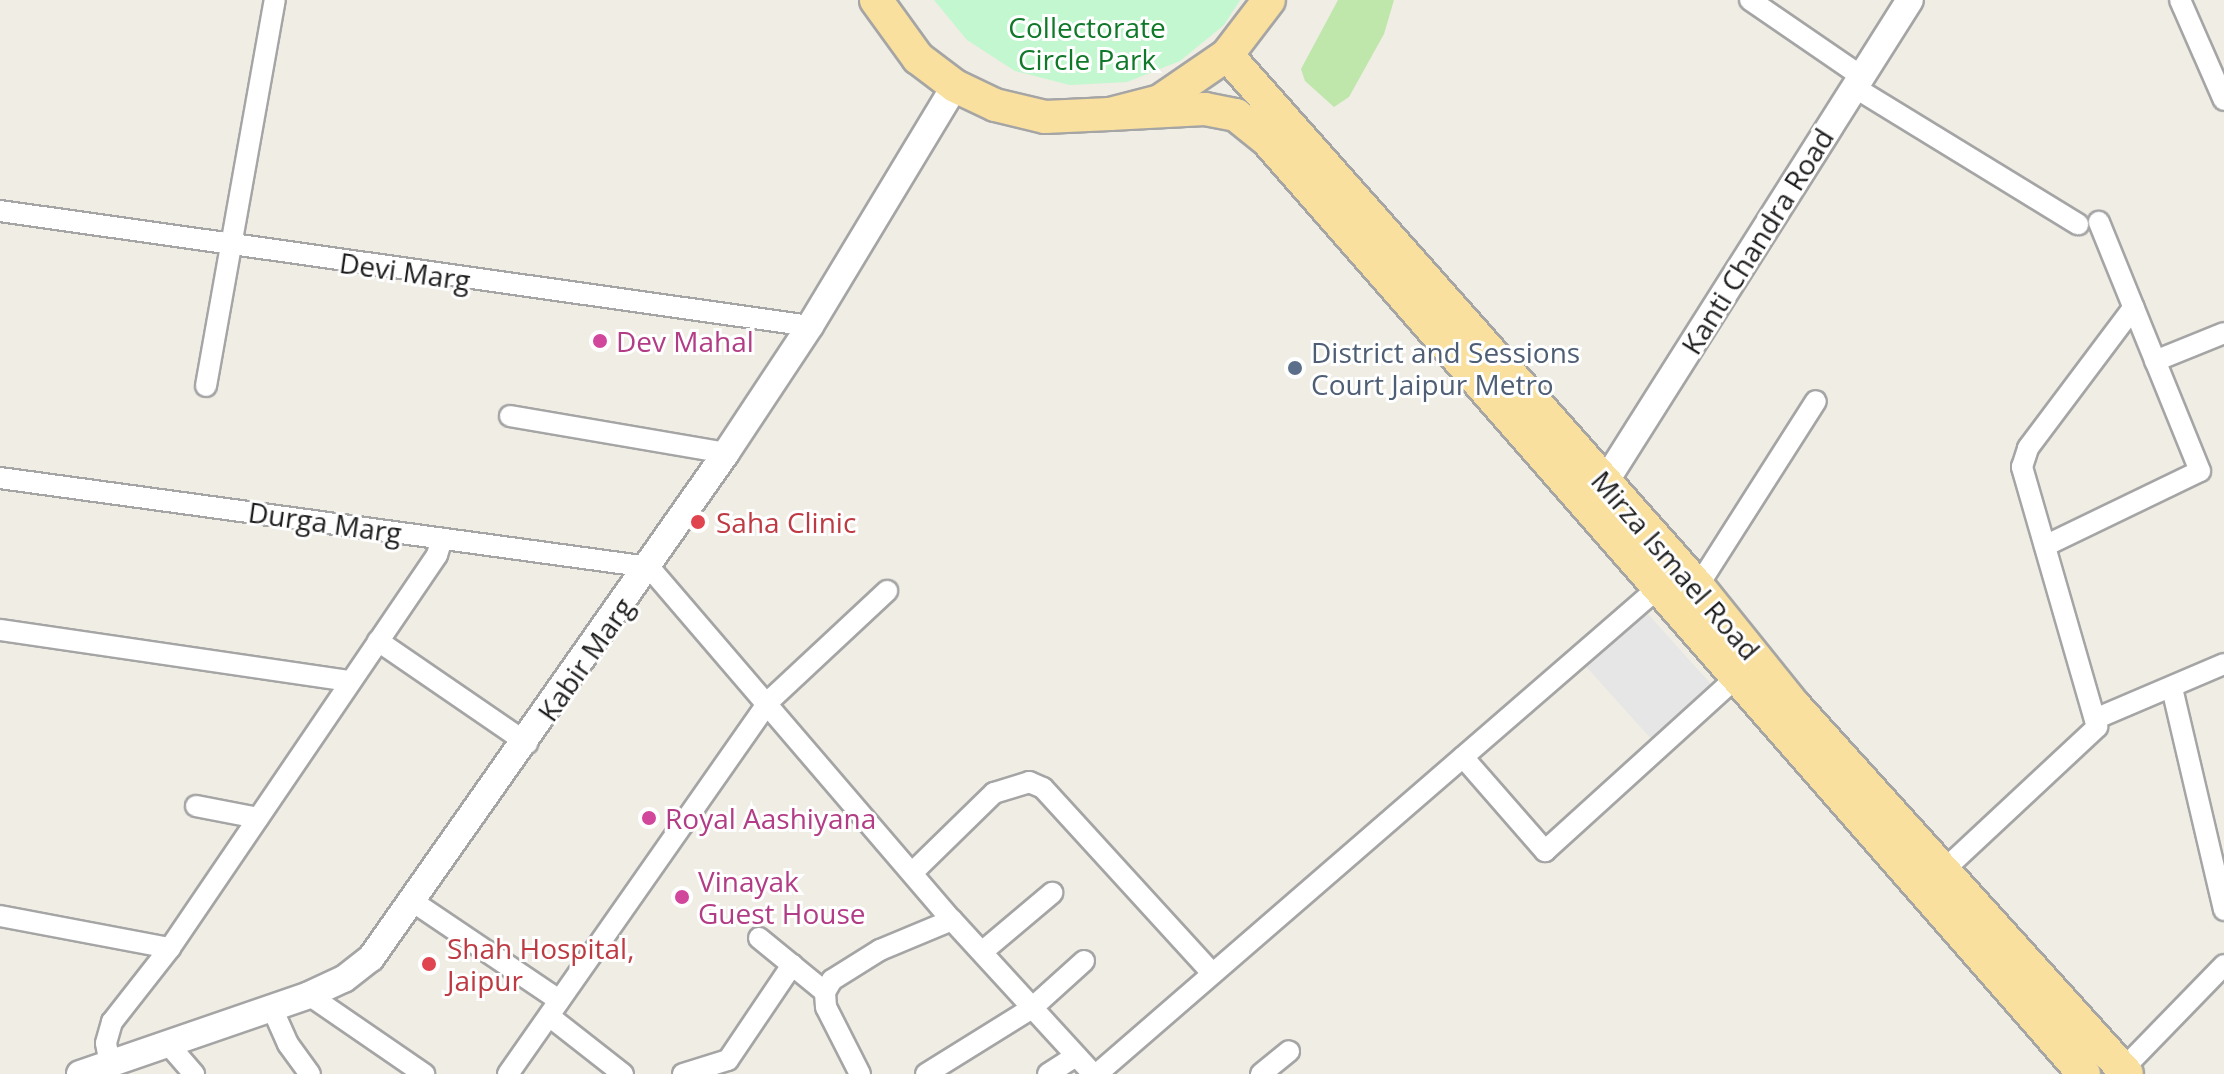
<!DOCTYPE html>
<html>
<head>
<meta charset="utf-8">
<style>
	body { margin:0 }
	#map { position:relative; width:2224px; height:1074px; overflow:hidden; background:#efede4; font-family:"Open Sans",sans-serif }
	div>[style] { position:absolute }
	.grass>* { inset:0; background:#bfe7ac }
	.park>* { inset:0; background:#c2f7cf }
	.parking>* { inset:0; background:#e6e6e6; transform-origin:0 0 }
	.roads { filter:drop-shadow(2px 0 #a5a5a5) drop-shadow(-2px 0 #a5a5a5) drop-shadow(0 2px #a5a5a5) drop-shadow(0 -2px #a5a5a5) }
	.minor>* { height:20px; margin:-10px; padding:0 10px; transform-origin:10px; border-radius:10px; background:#fff }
	.tertiary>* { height:26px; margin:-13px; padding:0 13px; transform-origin:13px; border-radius:13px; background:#fff }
	.primary>* { height:32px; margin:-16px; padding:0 16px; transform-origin:16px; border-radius:16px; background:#f9e09f }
	.dots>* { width:22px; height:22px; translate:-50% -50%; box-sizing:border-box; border:4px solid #fff; border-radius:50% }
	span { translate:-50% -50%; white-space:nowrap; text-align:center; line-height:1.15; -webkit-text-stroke:6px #fff; paint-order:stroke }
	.park-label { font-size:28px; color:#0f7929 }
	.street-label { font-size:28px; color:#1e1e1e }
	.hotel-label { font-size:28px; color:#b23c85 }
	.left { translate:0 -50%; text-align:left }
	.service-label { font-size:28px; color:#4e5e75 }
	.health-label { font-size:28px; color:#be3a42 }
</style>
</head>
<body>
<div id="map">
	<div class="grass">
		<i style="clip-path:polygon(1338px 0,1394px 0,1384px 34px,1349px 97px,1334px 107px,1305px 81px,1301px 69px)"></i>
	</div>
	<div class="park">
		<i style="clip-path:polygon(934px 0,1240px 0,1224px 25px,1180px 61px,1127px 82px,1070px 85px,1015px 71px,967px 40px)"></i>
	</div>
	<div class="parking">
		<i style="left:1646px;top:612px;width:98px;height:81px;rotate:48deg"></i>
	</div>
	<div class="roads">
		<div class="minor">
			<i style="left:1750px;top:0;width:135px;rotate:34.4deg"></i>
			<i style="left:2180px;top:0;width:109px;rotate:66.3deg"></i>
			<i style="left:1854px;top:87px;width:263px;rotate:31.5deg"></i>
			<i style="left:0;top:211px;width:818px;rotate:8.08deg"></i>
			<i style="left:2155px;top:361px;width:74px;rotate:-22.1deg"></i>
			<i style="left:206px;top:386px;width:392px;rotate:-79.9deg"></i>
			<i style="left:510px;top:416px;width:219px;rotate:9.7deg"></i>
			<i style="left:0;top:478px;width:655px;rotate:7.81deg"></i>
			<i style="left:649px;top:567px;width:465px;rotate:49.4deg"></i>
			<i style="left:952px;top:920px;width:209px;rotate:47.5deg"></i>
			<i style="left:2045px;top:546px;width:172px;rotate:-25.8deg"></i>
			<i style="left:2200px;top:471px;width:269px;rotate:-112.1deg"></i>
			<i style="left:1698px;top:586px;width:219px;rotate:-57.5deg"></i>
			<i style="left:0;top:630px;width:354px;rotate:8.3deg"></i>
			<i style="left:378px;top:641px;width:181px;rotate:34.4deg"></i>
			<i style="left:2172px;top:688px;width:228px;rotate:76.8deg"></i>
			<i style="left:2095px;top:719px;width:140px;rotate:-23.1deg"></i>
			<i style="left:1463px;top:757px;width:125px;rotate:48.9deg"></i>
			<i style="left:1545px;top:851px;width:258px;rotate:-42.2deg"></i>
			<i style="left:196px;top:806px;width:63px;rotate:11deg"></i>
			<i style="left:1946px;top:868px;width:207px;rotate:-43deg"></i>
			<i style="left:2097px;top:727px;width:271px;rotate:-106.1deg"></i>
			<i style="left:2022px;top:467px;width:20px;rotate:-72deg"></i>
			<i style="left:2028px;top:448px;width:176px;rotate:-53.1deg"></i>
			<i style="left:912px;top:873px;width:115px;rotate:-44.3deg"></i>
			<i style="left:994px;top:793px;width:37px;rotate:-17deg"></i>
			<i style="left:1029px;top:782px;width:15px;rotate:23deg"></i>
			<i style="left:1043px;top:788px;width:251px;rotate:47.6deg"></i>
			<i style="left:415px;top:903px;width:174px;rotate:34deg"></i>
			<i style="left:0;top:916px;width:173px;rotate:10.7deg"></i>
			<i style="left:759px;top:938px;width:85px;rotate:39.3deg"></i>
			<i style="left:982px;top:952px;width:92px;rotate:-40.1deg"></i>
			<i style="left:309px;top:995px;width:140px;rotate:34.5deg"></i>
			<i style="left:272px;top:1008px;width:39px;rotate:66deg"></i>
			<i style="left:288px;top:1044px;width:37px;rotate:54deg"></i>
			<i style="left:549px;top:1016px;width:94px;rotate:38.1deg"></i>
			<i style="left:168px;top:1044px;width:40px;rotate:49deg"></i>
			<i style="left:110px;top:1064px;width:21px;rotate:-101deg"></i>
			<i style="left:106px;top:1043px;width:22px;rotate:-74deg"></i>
			<i style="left:112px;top:1022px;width:94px;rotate:-51.9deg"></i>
			<i style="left:170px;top:948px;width:475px;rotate:-55.8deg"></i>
			<i style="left:437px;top:555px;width:17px;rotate:-73deg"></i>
			<i style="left:2123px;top:1069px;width:145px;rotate:-45.8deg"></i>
			<i style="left:508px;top:1074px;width:454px;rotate:-55deg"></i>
			<i style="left:768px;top:702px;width:163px;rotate:-43deg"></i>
			<i style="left:683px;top:1074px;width:47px;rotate:-17.3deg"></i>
			<i style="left:728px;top:1060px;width:115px;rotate:-56deg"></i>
			<i style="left:860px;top:1074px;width:75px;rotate:-116.9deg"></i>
			<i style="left:826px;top:1007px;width:15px;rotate:-94deg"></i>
			<i style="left:825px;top:992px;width:14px;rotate:-60deg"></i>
			<i style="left:832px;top:980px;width:57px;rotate:-32deg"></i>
			<i style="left:880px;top:950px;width:78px;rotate:-22.6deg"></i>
			<i style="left:926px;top:1074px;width:125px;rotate:-31.9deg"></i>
			<i style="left:1032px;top:1008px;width:70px;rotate:-42.1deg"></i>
			<i style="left:1048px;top:1074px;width:33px;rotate:-33deg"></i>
			<i style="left:1097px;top:1074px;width:742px;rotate:-40.9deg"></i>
			<i style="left:1261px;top:1074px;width:36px;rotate:-39deg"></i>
		</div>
		<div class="tertiary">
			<i style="left:1605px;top:482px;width:570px;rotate:-57.68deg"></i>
			<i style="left:80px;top:1074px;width:242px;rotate:-19deg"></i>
			<i style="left:309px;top:995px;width:38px;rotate:-25deg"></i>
			<i style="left:344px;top:979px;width:34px;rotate:-38deg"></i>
			<i style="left:371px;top:958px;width:617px;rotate:-54.89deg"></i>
			<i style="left:726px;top:453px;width:152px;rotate:-56.5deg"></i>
			<i style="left:810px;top:326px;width:280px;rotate:-58.9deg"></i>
		</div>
		<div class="primary">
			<i style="left:876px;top:0;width:72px;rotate:54.1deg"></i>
			<i style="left:918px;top:58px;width:46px;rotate:37.1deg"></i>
			<i style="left:955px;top:86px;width:44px;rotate:25.4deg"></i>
			<i style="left:995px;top:105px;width:51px;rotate:13.5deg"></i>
			<i style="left:1045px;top:117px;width:65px;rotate:-2.6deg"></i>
			<i style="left:1110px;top:114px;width:52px;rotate:-14.6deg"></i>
			<i style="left:1160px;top:101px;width:81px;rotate:-34.5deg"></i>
			<i style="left:1227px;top:55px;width:69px;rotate:-52.6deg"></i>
			<i style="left:1227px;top:55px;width:710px;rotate:48.43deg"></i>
			<i style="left:1698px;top:586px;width:151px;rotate:51.2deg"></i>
			<i style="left:1793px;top:704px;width:498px;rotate:47.9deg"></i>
			<i style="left:1110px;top:114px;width:95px;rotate:-3deg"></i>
			<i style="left:1205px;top:109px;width:32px;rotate:11deg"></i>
			<i style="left:1236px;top:115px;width:40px;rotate:39deg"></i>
			<i style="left:1267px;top:140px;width:1241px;rotate:48.82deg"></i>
		</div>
	</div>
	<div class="dots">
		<i style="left:600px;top:341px;background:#d1479c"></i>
		<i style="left:1295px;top:368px;background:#5c6f8a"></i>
		<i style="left:698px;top:522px;background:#e0444e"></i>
		<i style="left:649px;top:818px;background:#d1479c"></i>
		<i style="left:682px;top:897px;background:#d1479c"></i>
		<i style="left:429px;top:964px;background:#e0444e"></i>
	</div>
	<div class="park-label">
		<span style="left:1087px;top:43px">Collectorate<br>Circle Park</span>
	</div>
	<div class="street-label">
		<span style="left:1757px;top:241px;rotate:-58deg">Kanti Chandra Road</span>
		<span style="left:405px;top:271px;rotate:8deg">Devi Marg</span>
		<span style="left:325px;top:522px;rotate:8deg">Durga Marg</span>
		<span style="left:1676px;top:565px;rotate:49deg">Mirza Ismael Road</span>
		<span style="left:585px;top:659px;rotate:-55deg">Kabir Marg</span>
	</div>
	<div class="hotel-label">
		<span class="left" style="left:616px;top:341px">Dev Mahal</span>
		<span class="left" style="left:665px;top:818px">Royal Aashiyana</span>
		<span class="left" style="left:698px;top:897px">Vinayak<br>Guest House</span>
	</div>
	<div class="service-label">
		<span class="left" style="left:1311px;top:368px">District and Sessions<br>Court Jaipur Metro</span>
	</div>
	<div class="health-label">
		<span class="left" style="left:716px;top:522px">Saha Clinic</span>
		<span class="left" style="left:447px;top:964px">Shah Hospital,<br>Jaipur</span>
	</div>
</div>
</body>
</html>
